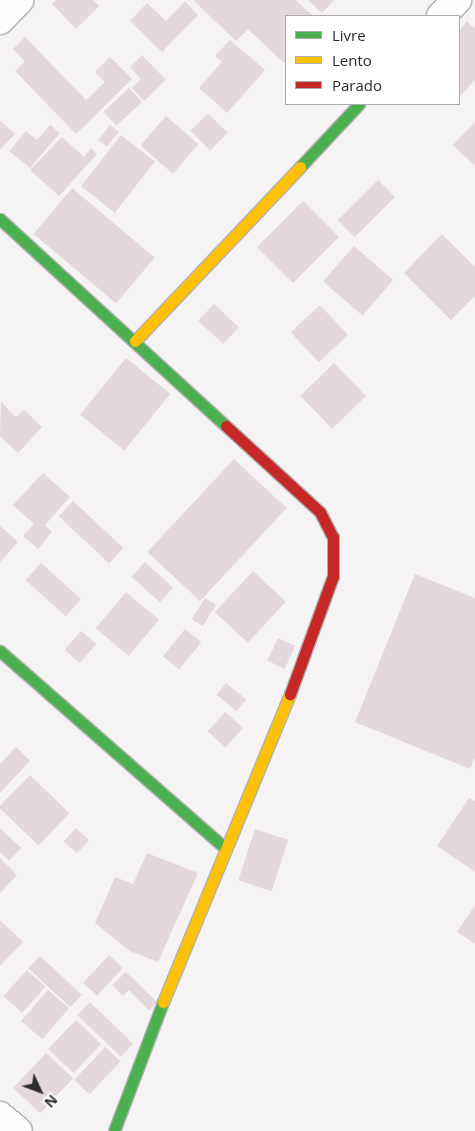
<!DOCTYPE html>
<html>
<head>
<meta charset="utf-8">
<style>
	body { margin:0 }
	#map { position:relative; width:475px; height:1131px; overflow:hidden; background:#f5f3f4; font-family:"Open Sans",sans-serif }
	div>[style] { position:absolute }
	.building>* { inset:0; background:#e4d8df; transform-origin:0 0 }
	.roads { filter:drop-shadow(1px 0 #b3b2b2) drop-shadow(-1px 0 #b3b2b2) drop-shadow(0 1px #b3b2b2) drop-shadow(0 -1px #b3b2b2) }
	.street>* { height:28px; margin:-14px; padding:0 14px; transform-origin:14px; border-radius:14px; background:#fefdfd }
	.fast>* { height:11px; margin:-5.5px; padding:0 5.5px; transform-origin:5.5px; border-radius:5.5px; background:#4caf50 }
	.slow>* { height:11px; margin:-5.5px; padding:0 5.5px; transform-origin:5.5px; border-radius:5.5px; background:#ffc107 }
	.jam>* { height:11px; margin:-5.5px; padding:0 5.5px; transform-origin:5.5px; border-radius:5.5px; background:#c62828 }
	span { translate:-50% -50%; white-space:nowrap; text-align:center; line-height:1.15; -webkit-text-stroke:4px #fff; paint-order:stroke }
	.legend { position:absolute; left:285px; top:15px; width:175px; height:90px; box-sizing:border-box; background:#fff; border:1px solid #ababab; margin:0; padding:6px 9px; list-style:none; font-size:15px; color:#2d2c2d }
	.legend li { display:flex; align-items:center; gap:10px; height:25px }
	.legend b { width:25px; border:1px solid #ababab }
	.north { position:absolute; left:15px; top:1066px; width:50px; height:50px; -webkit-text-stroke:4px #fff; paint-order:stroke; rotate:133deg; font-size:14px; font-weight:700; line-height:20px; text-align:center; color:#2d2c2d }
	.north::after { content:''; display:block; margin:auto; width:18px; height:22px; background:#2d2c2d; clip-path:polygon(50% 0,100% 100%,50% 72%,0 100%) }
</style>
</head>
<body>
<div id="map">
	<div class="building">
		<i style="clip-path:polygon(56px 0,93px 0,99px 6px,76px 29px,52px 4px)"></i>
		<i style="clip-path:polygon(193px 0,296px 0,313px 16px,286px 16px,286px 65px,248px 29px,236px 41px)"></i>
		<i style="clip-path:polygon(308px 0,334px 0,322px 13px)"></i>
		<i style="clip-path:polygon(185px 1px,198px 15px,162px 52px,130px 21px,147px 3px,166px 21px)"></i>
		<i style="clip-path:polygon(467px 21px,475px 29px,475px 80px,459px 97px,459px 31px)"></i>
		<i style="clip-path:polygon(25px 37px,86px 100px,105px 82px,95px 72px,110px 57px,132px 79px,76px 134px,15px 71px,25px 61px,13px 49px)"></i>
		<i style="clip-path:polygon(230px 40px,265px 70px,227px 113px,199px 88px,222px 62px,215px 56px)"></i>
		<i style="clip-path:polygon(142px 55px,166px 80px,144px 101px,132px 88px,141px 79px,130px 67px)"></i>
		<i style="left:129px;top:88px;width:19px;height:35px;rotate:47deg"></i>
		<i style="left:208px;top:113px;width:28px;height:25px;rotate:45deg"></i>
		<i style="left:166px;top:116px;width:43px;height:39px;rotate:41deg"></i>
		<i style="clip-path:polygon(0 120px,15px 134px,0 150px)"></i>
		<i style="clip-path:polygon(475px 122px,475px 166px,453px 145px)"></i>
		<i style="clip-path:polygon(50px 125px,60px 133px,30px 168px,9px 151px,26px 131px,37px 140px)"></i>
		<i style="left:110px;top:125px;width:11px;height:19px;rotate:38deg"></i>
		<i style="left:121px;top:135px;width:43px;height:65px;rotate:38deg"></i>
		<i style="clip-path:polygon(62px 137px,84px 157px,91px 148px,97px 154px,59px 196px,30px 170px)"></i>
		<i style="left:378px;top:180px;width:24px;height:57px;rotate:45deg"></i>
		<i style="left:72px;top:188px;width:108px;height:60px;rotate:40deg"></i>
		<i style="left:303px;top:201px;width:51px;height:65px;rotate:45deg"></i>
		<i style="clip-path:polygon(442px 234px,475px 267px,475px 296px,451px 320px,404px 273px)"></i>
		<i style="left:354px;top:246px;width:52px;height:47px;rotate:41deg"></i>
		<i style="left:214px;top:304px;width:34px;height:23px;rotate:43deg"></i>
		<i style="left:320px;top:305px;width:41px;height:40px;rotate:47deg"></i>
		<i style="left:126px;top:358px;width:57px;height:73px;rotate:39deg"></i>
		<i style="left:334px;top:363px;width:46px;height:47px;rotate:46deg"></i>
		<i style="clip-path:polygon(1px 402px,16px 417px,24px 409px,42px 427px,18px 453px,0 436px)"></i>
		<i style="left:234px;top:459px;width:72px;height:127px;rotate:43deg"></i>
		<i style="clip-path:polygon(43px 473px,70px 497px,45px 525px,52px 532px,38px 549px,23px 536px,34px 524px,13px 505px)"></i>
		<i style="left:73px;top:501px;width:69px;height:21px;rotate:43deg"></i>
		<i style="clip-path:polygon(0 526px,18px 542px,0 562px)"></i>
		<i style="left:145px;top:562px;width:38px;height:20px;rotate:42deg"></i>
		<i style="left:41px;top:563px;width:54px;height:23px;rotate:42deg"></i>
		<i style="left:253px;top:571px;width:45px;height:56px;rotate:43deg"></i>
		<i style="clip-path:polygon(415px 574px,475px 598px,475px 757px,470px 769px,355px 722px)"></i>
		<i style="left:126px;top:592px;width:43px;height:47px;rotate:40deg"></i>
		<i style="left:205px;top:598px;width:13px;height:25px;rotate:32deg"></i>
		<i style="left:185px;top:629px;width:21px;height:35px;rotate:39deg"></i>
		<i style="left:81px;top:631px;width:20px;height:25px;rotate:41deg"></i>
		<i style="left:278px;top:638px;width:19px;height:25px;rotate:25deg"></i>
		<i style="left:226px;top:683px;width:26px;height:15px;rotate:39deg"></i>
		<i style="left:225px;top:712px;width:24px;height:26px;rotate:42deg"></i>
		<i style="clip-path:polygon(16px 747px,30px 761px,0 793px,0 764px)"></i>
		<i style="left:30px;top:775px;width:55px;height:45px;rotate:44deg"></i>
		<i style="clip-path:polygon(469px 798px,475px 801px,475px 872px,437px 846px)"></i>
		<i style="clip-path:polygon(0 828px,21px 848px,9px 861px,0 852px)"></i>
		<i style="left:76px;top:828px;width:18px;height:18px;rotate:43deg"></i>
		<i style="left:255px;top:829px;width:35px;height:54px;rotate:18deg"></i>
		<i style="clip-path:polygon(147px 853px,198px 873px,158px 962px,130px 951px,95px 923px,115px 877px,133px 884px)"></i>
		<i style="clip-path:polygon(0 858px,17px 875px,0 893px)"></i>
		<i style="clip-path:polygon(475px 905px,475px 944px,457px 932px)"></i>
		<i style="clip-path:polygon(0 920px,23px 942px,0 966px)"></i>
		<i style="left:109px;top:955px;width:19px;height:38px;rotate:43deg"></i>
		<i style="left:40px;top:956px;width:57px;height:17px;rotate:43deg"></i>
		<i style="left:27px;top:970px;width:25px;height:35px;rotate:42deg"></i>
		<i style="clip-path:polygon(126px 972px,157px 1002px,149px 1011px,129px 990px,123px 996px,112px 985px)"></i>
		<i style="left:48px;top:990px;width:28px;height:41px;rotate:41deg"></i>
		<i style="left:90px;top:1002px;width:60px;height:18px;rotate:44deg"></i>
		<i style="left:76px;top:1020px;width:35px;height:40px;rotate:44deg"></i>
		<i style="left:105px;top:1047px;width:21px;height:45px;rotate:43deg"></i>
		<i style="left:46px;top:1053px;width:37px;height:48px;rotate:43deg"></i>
	</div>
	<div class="roads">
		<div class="street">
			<i style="left:441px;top:16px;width:23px;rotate:-45deg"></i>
			<i style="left:0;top:20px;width:28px;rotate:-46deg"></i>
			<i style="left:0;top:1116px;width:23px;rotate:40deg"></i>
		</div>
		<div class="fast">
			<i style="left:300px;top:167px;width:86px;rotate:-46.9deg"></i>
			<i style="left:0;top:219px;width:306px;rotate:42.5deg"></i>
			<i style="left:0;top:651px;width:299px;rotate:41.2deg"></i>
			<i style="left:114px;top:1131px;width:138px;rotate:-69.2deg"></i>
		</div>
		<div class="slow">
			<i style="left:135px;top:341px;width:240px;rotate:-46.5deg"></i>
			<i style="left:163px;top:1002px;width:333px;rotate:-67.6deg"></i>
		</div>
		<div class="jam">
			<i style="left:226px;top:426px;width:127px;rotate:42.5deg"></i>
			<i style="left:320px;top:512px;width:28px;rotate:63deg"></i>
			<i style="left:333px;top:537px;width:39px;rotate:90deg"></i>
			<i style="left:333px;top:576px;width:126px;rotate:110deg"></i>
		</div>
	</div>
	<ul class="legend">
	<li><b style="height:6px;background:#4caf50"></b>Livre</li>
	<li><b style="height:6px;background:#ffc107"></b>Lento</li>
	<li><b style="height:6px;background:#c62828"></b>Parado</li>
	</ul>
	<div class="north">N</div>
</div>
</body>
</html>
